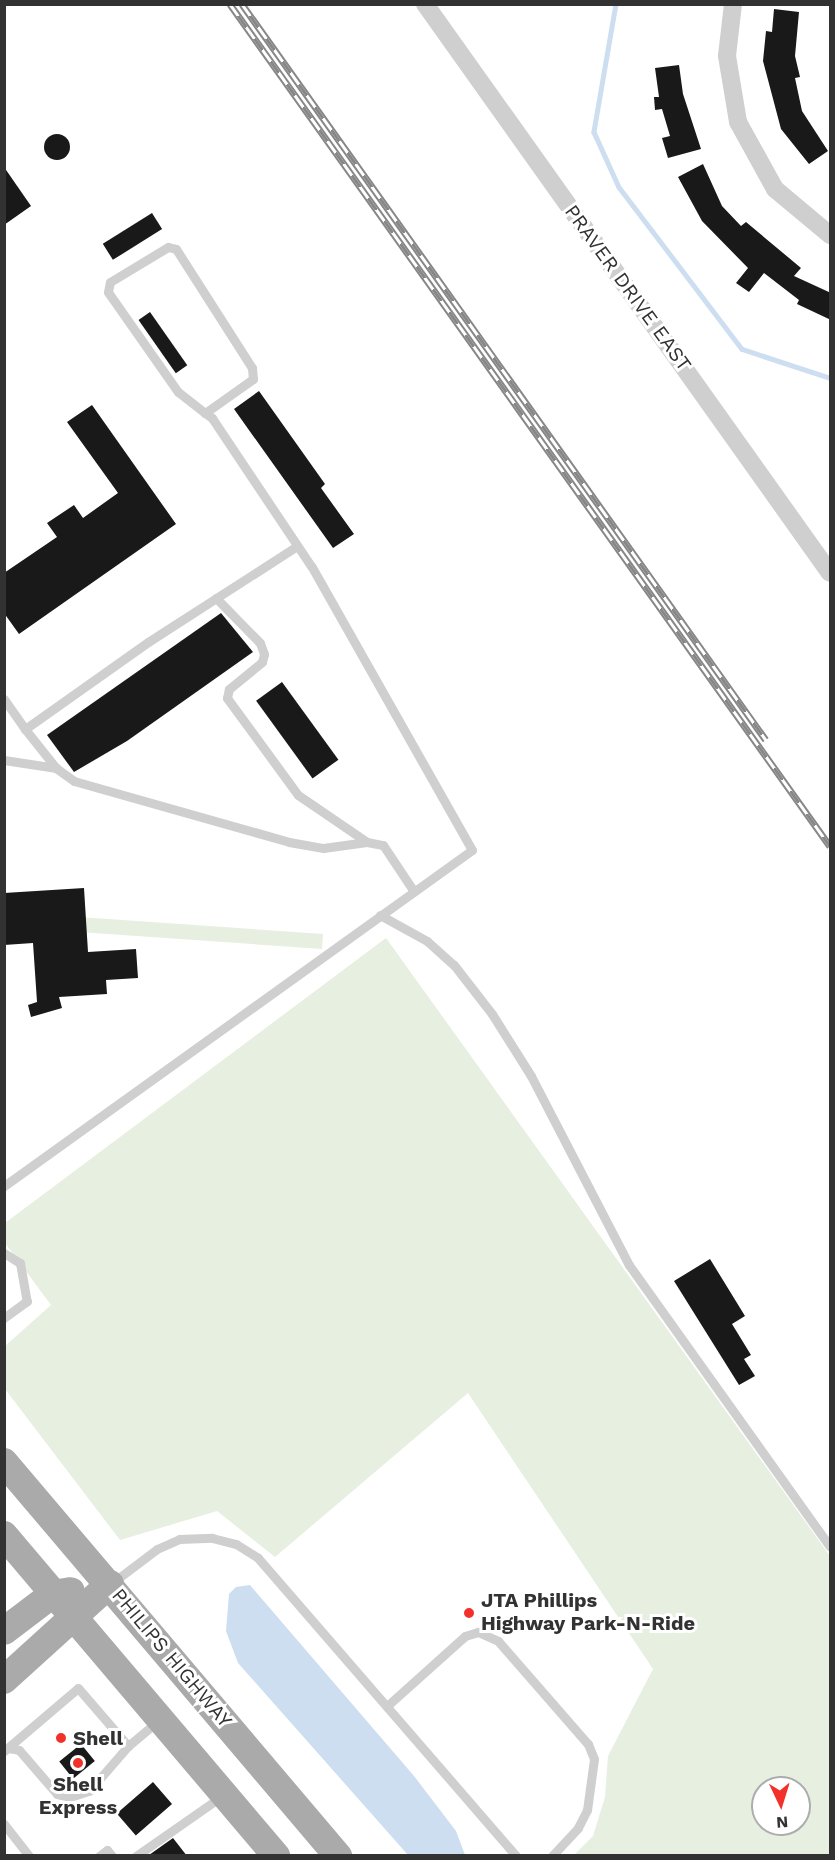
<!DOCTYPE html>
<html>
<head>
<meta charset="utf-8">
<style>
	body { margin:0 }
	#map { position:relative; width:835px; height:1860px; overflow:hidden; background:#fff; font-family:"Work Sans",sans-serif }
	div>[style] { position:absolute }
	.green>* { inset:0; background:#e7efe0; transform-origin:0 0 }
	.water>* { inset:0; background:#ccdef0 }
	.stream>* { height:4.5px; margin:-2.25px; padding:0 2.25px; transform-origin:2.25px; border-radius:2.25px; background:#ccdef0 }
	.building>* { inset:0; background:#191919; transform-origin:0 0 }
	.round { border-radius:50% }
	.lane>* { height:9px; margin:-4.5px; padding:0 4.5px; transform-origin:4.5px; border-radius:4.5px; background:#cfcfcf }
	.street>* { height:18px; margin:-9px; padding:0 9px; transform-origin:9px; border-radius:9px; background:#cfcfcf }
	.primary>* { height:28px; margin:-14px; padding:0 14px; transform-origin:14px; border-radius:14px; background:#aaa }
	.rail>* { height:7px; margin-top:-3.5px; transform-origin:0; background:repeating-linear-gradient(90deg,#fff 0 14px,#878787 0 28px); box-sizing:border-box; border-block:2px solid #878787 }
	.dots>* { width:16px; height:16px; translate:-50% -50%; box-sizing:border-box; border:3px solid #fff; border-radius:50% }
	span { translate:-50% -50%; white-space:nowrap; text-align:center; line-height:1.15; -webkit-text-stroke:6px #fff; paint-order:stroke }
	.street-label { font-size:20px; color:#323232 }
	.poi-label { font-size:20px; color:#323232; font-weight:700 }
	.left { translate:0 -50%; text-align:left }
	.frame { position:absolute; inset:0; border:6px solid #323232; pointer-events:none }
	.north { position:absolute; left:751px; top:1776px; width:60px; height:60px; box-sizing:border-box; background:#fff; border:2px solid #adadad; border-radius:50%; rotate:176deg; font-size:16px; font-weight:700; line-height:24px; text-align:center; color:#323232 }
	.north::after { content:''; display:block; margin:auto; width:21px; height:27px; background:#f2312b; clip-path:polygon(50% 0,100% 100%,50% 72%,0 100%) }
</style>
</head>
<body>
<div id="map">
	<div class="green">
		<i style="left:323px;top:934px;width:15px;height:391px;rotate:94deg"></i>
		<i style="clip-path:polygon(evenodd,386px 938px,830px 1556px,830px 1855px,574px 1855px,593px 1836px,605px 1797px,608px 1756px,653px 1669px,468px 1393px,275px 1557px,217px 1511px,120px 1540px,5px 1389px,5px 1346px,51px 1305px,5px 1243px,5px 1223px,386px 938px,763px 1788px,799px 1788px,799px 1824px,763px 1824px,763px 1788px)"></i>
	</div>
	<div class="water">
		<i style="clip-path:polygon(250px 1585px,414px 1776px,456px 1831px,465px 1855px,408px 1855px,238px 1663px,226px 1631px,229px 1594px,236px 1587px)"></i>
	</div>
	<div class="stream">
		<i style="left:616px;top:4px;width:130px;rotate:99.8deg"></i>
		<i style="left:594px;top:132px;width:60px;rotate:65.6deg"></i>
		<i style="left:619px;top:187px;width:203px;rotate:52.8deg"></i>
		<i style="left:742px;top:349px;width:93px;rotate:18.2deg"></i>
	</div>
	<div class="building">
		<i style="clip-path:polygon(774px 9px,799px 12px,795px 56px,800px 77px,795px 78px,802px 111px,828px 151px,809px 164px,781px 129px,763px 61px,766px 31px,772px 32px)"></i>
		<i style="clip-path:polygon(679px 65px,683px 94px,701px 149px,668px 158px,662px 138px,670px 136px,662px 109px,655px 110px,654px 97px,659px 97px,655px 68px)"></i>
		<i class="round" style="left:44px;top:134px;width:26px;height:26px"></i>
		<i style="clip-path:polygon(703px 164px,722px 206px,741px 226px,746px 222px,801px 268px,794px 276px,831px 293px,831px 320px,797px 304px,799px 300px,764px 273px,749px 292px,736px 283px,748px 268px,702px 221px,678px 177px)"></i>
		<i style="clip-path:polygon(4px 167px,31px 206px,4px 225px)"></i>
		<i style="left:152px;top:213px;width:19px;height:58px;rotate:58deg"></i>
		<i style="left:150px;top:312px;width:65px;height:14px;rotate:55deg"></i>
		<i style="clip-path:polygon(259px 391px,325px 484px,321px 488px,354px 534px,333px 548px,234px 409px)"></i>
		<i style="clip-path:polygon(92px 405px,176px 524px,19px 634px,4px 613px,4px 573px,57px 537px,47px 523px,74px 505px,83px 518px,118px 493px,67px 422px)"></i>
		<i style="clip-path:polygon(221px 613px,253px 652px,127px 741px,74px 772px,47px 735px)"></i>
		<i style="left:282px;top:682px;width:96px;height:32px;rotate:54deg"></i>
		<i style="clip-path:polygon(84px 888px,88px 952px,136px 949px,138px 978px,106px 980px,107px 994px,59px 997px,62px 1008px,31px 1017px,28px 1005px,37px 1002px,33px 943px,4px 945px,4px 893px)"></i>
		<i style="clip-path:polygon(710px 1259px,745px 1316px,732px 1324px,751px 1355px,744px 1359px,755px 1376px,739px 1385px,674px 1281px)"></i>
		<i style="left:81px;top:1744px;width:22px;height:28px;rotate:51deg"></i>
		<i style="left:153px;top:1782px;width:29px;height:48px;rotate:49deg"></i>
		<i style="clip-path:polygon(173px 1838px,187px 1856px,149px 1856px,149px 1855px)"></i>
	</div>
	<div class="lane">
		<i style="left:297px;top:546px;width:177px;rotate:147.2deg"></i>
		<i style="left:148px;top:642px;width:151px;rotate:144.7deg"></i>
		<i style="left:25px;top:729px;width:50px;rotate:51.5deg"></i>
		<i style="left:56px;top:768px;width:22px;rotate:36deg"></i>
		<i style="left:74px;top:781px;width:223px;rotate:15.8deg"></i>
		<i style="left:289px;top:842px;width:35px;rotate:10deg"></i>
		<i style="left:323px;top:848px;width:44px;rotate:-7.8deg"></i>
		<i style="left:367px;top:842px;width:16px;rotate:11deg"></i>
		<i style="left:383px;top:845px;width:54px;rotate:56.3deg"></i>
		<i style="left:216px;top:598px;width:63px;rotate:45.6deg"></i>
		<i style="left:260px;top:643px;width:12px;rotate:70deg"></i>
		<i style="left:264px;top:654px;width:8px;rotate:104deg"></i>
		<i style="left:262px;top:662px;width:43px;rotate:140.7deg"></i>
		<i style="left:229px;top:689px;width:9px;rotate:103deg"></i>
		<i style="left:227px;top:698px;width:120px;rotate:53.8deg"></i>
		<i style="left:298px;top:795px;width:83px;rotate:34.3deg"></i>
		<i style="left:4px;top:699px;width:37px;rotate:55deg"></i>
		<i style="left:4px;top:760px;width:53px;rotate:8.7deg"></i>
		<i style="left:380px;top:915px;width:54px;rotate:29deg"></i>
		<i style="left:427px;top:941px;width:36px;rotate:42deg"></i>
		<i style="left:454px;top:965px;width:62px;rotate:52.2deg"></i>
		<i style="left:492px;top:1014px;width:73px;rotate:57.8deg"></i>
		<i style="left:531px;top:1076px;width:213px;rotate:62.6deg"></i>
		<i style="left:629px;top:1265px;width:346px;rotate:54.5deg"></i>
		<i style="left:4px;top:1186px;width:576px;rotate:-35.68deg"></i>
		<i style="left:472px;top:850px;width:326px;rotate:-119.5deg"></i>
		<i style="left:311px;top:566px;width:178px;rotate:-123.8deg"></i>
		<i style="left:212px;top:418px;width:9px;rotate:-144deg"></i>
		<i style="left:205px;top:413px;width:34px;rotate:-142deg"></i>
		<i style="left:178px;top:392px;width:122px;rotate:-125deg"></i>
		<i style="left:108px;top:292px;width:10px;rotate:-79deg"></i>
		<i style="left:110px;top:282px;width:68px;rotate:-31.1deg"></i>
		<i style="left:168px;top:247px;width:8px;rotate:14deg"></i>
		<i style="left:176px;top:249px;width:141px;rotate:57.4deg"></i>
		<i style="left:252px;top:368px;width:11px;rotate:85deg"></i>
		<i style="left:253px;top:379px;width:59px;rotate:144.7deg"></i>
		<i style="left:4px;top:1253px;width:19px;rotate:32deg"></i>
		<i style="left:20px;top:1263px;width:39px;rotate:80deg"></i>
		<i style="left:27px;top:1301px;width:29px;rotate:144deg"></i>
		<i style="left:112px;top:1583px;width:56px;rotate:-37.1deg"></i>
		<i style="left:157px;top:1549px;width:24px;rotate:-24deg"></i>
		<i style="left:179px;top:1539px;width:33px;rotate:-2deg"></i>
		<i style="left:212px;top:1538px;width:25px;rotate:14deg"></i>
		<i style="left:236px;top:1544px;width:26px;rotate:32deg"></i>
		<i style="left:258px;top:1558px;width:394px;rotate:49.1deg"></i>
		<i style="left:387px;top:1706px;width:105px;rotate:-41.9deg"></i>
		<i style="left:465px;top:1636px;width:14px;rotate:-17deg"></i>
		<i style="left:478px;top:1632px;width:22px;rotate:24deg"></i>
		<i style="left:498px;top:1641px;width:137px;rotate:48.9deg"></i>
		<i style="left:588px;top:1744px;width:16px;rotate:68deg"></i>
		<i style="left:594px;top:1759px;width:51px;rotate:97.8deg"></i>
		<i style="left:587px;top:1810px;width:20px;rotate:117deg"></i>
		<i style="left:578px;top:1828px;width:38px;rotate:133deg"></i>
		<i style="left:8px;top:1748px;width:11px;rotate:10deg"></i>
		<i style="left:19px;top:1750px;width:58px;rotate:49.2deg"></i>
		<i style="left:57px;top:1794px;width:13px;rotate:13deg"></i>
		<i style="left:70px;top:1797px;width:20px;rotate:-18deg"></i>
		<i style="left:89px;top:1791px;width:60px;rotate:-49.1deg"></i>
		<i style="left:4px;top:1751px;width:97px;rotate:-40.4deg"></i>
		<i style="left:78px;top:1688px;width:77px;rotate:49.2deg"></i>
		<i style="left:128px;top:1746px;width:38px;rotate:-40deg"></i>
		<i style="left:4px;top:1824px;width:41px;rotate:52deg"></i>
		<i style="left:99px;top:1856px;width:10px;rotate:-37deg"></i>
		<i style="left:107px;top:1850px;width:8px;rotate:50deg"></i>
		<i style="left:136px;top:1856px;width:105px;rotate:-34.9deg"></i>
	</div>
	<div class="street">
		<i style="left:425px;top:4px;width:698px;rotate:54.56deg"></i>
		<i style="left:733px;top:4px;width:52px;rotate:96.6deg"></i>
		<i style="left:727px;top:56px;width:67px;rotate:80.5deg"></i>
		<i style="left:738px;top:122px;width:77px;rotate:61.1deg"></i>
		<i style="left:775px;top:189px;width:72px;rotate:39.9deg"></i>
	</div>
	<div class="primary">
		<i style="left:4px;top:1462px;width:517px;rotate:49.71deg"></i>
		<i style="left:4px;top:1535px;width:421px;rotate:49.7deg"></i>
		<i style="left:4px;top:1631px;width:61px;rotate:-37.1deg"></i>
		<i style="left:53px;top:1594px;width:18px;rotate:-9deg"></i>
		<i style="left:4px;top:1680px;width:143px;rotate:-42.2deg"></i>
	</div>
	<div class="rail">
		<i style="left:230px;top:4px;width:1034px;rotate:54.53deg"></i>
		<i style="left:242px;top:4px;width:903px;rotate:54.55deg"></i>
	</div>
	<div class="dots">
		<i style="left:469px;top:1613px;background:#f2312b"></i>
		<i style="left:61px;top:1738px;background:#f2312b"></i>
		<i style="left:78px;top:1763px;background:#f2312b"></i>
	</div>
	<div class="street-label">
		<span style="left:628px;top:288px;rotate:54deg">PRAVER DRIVE EAST</span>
		<span style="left:172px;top:1658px;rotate:50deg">PHILIPS HIGHWAY</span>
	</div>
	<div class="poi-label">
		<span class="left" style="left:481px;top:1612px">JTA Phillips<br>Highway Park-N-Ride</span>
		<span class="left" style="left:73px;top:1738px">Shell</span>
		<span style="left:78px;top:1796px">Shell<br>Express</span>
	</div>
	<div class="frame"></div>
	<div class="north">N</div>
</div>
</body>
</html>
